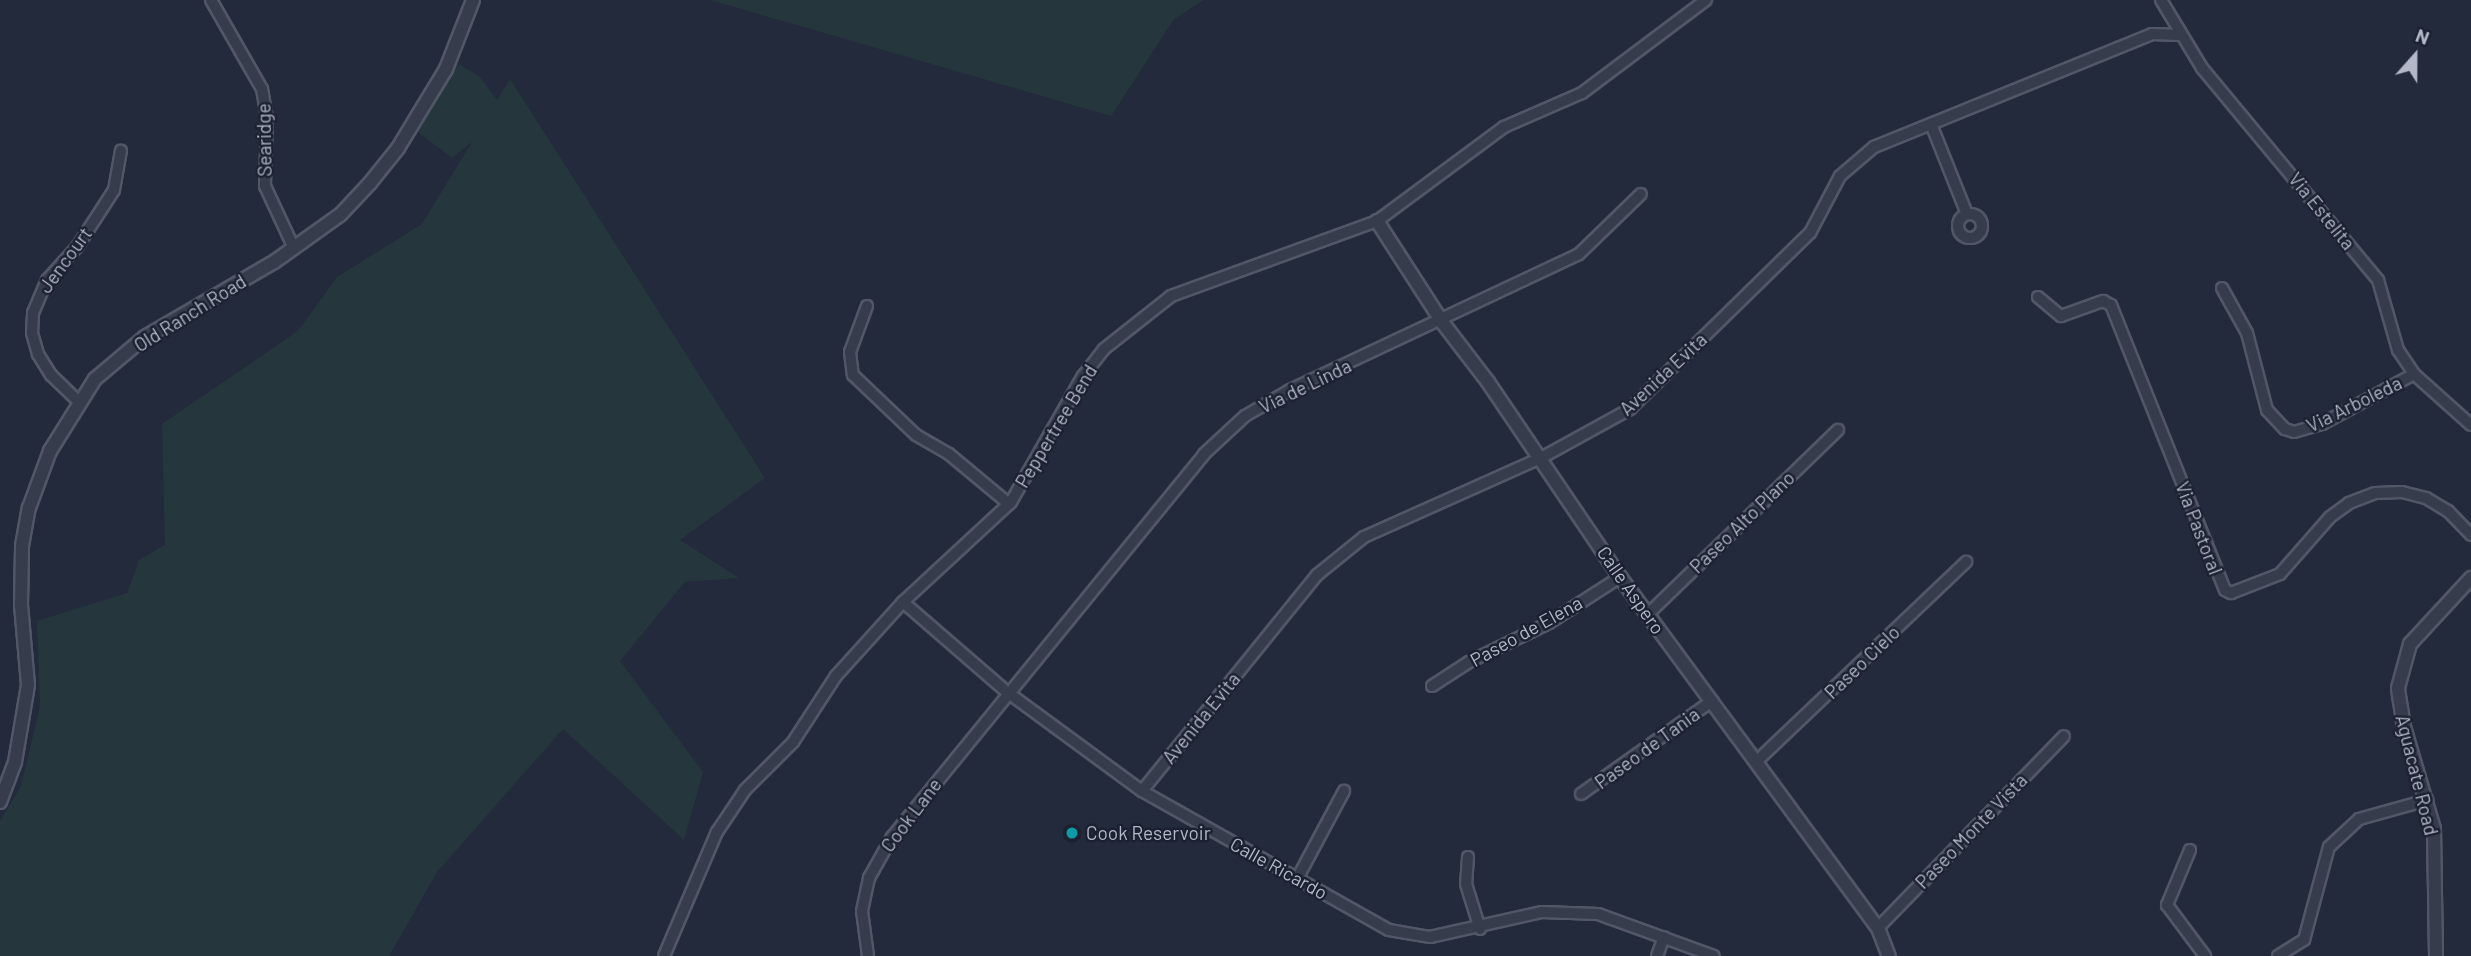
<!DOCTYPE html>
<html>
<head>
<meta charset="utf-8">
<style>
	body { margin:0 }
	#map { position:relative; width:2471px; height:956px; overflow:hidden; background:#232a3c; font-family:Barlow,sans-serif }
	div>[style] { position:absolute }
	.green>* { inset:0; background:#25363d }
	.roads { filter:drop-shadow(2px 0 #525767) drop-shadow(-2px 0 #525767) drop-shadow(0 2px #525767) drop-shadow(0 -2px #525767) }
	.minor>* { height:10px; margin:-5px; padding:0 5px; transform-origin:5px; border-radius:5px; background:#373c4c }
	.minor>.ring { margin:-5px; padding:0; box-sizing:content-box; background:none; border:10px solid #373c4c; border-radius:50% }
	.tertiary>* { height:12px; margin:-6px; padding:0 6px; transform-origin:6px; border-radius:6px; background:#373c4c }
	.dots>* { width:19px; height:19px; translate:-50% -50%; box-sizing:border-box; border:4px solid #1c2131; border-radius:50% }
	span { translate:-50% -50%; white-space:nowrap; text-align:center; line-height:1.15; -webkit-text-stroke:5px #1c2131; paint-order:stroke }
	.street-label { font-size:19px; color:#b3b7c8 }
	.poi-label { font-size:19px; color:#b3b7c8 }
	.left { translate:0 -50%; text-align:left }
	.north { position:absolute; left:2380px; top:21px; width:70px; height:70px; -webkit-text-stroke:5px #1c2131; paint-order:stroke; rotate:21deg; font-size:19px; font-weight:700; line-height:28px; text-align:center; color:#b3b7c8 }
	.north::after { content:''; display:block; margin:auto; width:24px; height:32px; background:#b3b7c8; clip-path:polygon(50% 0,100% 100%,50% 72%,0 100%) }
</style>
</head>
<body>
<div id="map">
	<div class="green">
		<i style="clip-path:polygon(710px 0,1204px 0,1174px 19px,1111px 116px)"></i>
		<i style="clip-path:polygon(458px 64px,479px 76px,497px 100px,510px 79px,765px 478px,680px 540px,739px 578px,685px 582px,620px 661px,703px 772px,684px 840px,563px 729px,437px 872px,389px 956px,0 956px,0 821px,21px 786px,40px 706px,37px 621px,127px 593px,139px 560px,165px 545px,162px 424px,298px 331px,337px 277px,422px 224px,472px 142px,452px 158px,418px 132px)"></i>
	</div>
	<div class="roads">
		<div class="minor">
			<i style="left:211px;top:0;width:103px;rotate:60.2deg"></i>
			<i style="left:262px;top:89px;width:28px;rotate:80deg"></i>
			<i style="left:267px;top:117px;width:69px;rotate:91.7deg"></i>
			<i style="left:265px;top:186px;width:66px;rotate:65deg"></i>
			<i style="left:2161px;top:0;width:79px;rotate:58.9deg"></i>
			<i style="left:2202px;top:68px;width:276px;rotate:50.3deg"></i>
			<i style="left:2378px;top:280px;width:73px;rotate:74.1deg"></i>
			<i style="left:2398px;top:350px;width:29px;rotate:56deg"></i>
			<i style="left:2414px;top:374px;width:76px;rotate:41.8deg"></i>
			<i style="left:1931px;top:124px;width:97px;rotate:68.2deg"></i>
			<i class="ring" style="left:1958px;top:214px;width:14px;height:14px"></i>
			<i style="left:2222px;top:288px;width:51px;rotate:60.9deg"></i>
			<i style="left:2247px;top:333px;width:80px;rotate:75.4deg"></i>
			<i style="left:2267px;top:410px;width:26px;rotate:47deg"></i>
			<i style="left:2285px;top:429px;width:9px;rotate:18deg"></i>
			<i style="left:2294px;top:432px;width:29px;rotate:-16deg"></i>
			<i style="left:2322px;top:424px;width:105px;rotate:-28.5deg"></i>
			<i style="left:2038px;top:297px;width:30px;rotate:40deg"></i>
			<i style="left:2061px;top:316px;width:45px;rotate:-19.7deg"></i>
			<i style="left:2103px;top:301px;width:9px;rotate:27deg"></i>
			<i style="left:2111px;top:305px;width:307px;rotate:68.2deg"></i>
			<i style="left:2225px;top:590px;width:7px;rotate:27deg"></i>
			<i style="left:2231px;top:593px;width:53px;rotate:-21.2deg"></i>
			<i style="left:2280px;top:574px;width:76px;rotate:-48.7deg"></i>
			<i style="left:2330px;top:517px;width:24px;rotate:-36deg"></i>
			<i style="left:2349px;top:503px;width:28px;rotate:-21deg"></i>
			<i style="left:2375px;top:493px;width:27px;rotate:-2deg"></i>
			<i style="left:2402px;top:492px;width:25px;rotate:14deg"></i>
			<i style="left:2426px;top:498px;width:26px;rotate:31deg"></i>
			<i style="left:2448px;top:511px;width:33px;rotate:46deg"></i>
			<i style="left:867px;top:306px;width:49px;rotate:110.3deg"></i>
			<i style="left:850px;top:352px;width:23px;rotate:83deg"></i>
			<i style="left:853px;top:375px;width:87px;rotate:43.6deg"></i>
			<i style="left:916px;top:435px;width:38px;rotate:30deg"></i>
			<i style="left:949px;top:454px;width:78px;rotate:39.8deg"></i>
			<i style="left:79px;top:402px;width:39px;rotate:-136deg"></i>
			<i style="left:51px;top:375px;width:25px;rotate:-122deg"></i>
			<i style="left:38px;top:354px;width:22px;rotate:-106deg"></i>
			<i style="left:32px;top:333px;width:20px;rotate:-87deg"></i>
			<i style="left:33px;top:313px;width:36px;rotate:-67deg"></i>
			<i style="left:47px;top:280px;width:45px;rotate:-47.7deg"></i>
			<i style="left:77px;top:247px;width:68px;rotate:-57deg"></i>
			<i style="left:114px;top:190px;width:40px;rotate:-80deg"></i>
			<i style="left:903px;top:602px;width:138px;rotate:40.9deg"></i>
			<i style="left:1007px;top:692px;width:167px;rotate:36.3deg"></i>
			<i style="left:1142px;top:791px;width:283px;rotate:29.4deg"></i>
			<i style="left:1389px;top:930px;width:42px;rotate:9.7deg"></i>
			<i style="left:1430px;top:937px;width:115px;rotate:-12.6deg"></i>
			<i style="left:1542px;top:912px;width:56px;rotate:2deg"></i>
			<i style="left:1598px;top:914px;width:123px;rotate:19.9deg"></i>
			<i style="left:1647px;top:615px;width:266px;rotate:-44.1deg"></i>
			<i style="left:1432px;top:686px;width:44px;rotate:-33deg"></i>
			<i style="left:1469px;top:662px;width:89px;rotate:-26deg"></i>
			<i style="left:1549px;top:623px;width:85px;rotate:-32.9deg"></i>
			<i style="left:1757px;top:761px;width:289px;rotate:-43.6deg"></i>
			<i style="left:1142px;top:791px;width:278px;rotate:-51deg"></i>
			<i style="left:1317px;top:575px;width:60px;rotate:-39deg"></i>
			<i style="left:1364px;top:537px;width:194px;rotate:-24.1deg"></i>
			<i style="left:1541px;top:458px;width:102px;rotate:-28.8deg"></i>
			<i style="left:1630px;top:409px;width:252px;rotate:-44.4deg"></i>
			<i style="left:1810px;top:233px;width:64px;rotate:-62.2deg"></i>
			<i style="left:1840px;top:176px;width:45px;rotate:-40.5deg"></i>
			<i style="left:1874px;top:147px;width:300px;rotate:-22.1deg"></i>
			<i style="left:2152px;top:34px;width:27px;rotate:2deg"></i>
			<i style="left:1581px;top:794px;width:161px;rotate:-35.4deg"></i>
			<i style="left:2190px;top:850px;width:60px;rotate:112.7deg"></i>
			<i style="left:2167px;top:905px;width:64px;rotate:53.3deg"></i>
			<i style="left:1468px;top:857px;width:27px;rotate:94deg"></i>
			<i style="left:1466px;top:884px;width:47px;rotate:72.7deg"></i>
			<i style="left:1297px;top:879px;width:100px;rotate:-61.9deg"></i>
			<i style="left:1878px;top:928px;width:267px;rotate:-45.9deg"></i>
			<i style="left:664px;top:956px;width:135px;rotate:-66.9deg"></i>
			<i style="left:717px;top:832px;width:50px;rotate:-56.3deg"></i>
			<i style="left:745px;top:790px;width:68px;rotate:-45deg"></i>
			<i style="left:793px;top:742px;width:79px;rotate:-56.9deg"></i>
			<i style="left:836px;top:676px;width:100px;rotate:-47.8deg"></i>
			<i style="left:903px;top:602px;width:147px;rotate:-42.8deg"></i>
			<i style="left:1011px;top:502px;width:145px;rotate:-60.3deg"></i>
			<i style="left:1083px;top:376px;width:34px;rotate:-52deg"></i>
			<i style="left:1104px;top:349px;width:85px;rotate:-38.3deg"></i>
			<i style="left:1171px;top:296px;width:219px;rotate:-20deg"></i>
			<i style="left:1377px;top:221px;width:158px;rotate:-36.5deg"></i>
			<i style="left:1504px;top:127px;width:85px;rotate:-23.6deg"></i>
			<i style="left:1582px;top:93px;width:155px;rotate:-36.9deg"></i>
			<i style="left:868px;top:956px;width:45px;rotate:-97.6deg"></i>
			<i style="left:862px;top:911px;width:34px;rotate:-78deg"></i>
			<i style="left:869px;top:878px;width:47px;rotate:-60.7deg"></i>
			<i style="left:892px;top:837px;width:494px;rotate:-50.8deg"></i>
			<i style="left:1204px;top:454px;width:56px;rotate:-42.8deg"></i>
			<i style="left:1245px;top:416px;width:52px;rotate:-30deg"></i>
			<i style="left:1290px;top:390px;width:319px;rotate:-25.2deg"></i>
			<i style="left:1579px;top:254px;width:86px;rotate:-44.1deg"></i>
			<i style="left:1657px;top:956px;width:20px;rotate:-70deg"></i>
			<i style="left:2278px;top:956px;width:31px;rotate:-32deg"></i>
			<i style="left:2304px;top:940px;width:96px;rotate:-75deg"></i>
			<i style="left:2329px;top:847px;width:41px;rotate:-43deg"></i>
			<i style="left:2359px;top:819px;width:71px;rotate:-15.6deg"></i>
		</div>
		<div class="tertiary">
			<i style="left:1377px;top:221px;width:120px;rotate:57.2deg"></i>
			<i style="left:1442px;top:322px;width:76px;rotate:52.5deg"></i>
			<i style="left:1488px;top:382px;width:235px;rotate:55.9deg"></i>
			<i style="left:1620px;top:577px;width:436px;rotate:53.7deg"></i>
			<i style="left:1878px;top:928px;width:30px;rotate:69deg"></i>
			<i style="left:0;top:802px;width:43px;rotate:-69.4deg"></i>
			<i style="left:15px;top:762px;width:78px;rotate:-80.4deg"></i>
			<i style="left:28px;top:685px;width:80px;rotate:-95deg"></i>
			<i style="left:21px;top:605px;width:59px;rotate:-89deg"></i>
			<i style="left:22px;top:546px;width:39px;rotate:-80deg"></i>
			<i style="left:29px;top:508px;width:61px;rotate:-69.8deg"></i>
			<i style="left:50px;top:451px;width:85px;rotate:-58deg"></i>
			<i style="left:95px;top:379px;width:65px;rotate:-40deg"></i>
			<i style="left:145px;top:337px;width:149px;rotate:-30.2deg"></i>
			<i style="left:274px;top:262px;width:82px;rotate:-35.6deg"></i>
			<i style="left:341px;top:214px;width:42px;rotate:-46.9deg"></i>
			<i style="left:370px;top:183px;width:45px;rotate:-51.3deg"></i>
			<i style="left:398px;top:148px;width:92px;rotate:-58.7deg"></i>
			<i style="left:446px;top:69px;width:74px;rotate:-68.6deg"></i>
			<i style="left:2436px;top:956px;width:127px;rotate:-90.9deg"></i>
			<i style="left:2434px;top:829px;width:106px;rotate:-106.4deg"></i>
			<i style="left:2404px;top:727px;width:39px;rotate:-99deg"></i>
			<i style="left:2398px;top:688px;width:46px;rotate:-74.7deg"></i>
			<i style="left:2410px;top:644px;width:90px;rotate:-47.3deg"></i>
		</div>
	</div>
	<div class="dots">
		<i style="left:1072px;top:833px;background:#0f9aa8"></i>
	</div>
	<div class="street-label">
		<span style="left:264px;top:140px;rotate:-91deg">Searidge</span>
		<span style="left:2322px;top:211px;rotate:51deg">Via Estelita</span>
		<span style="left:65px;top:260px;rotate:-54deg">Jencourt</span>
		<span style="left:190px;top:313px;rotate:-32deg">Old Ranch Road</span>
		<span style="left:1663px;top:374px;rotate:-43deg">Avenida Evita</span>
		<span style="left:1305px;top:386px;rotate:-26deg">Via de Linda</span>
		<span style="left:2354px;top:404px;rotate:-26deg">Via Arboleda</span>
		<span style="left:1056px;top:426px;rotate:-59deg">Peppertree Bend</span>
		<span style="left:1742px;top:522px;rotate:-44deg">Paseo Alto Plano</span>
		<span style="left:2199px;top:528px;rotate:69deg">Via Pastoral</span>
		<span style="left:1631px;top:590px;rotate:55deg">Calle Aspero</span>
		<span style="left:1526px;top:631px;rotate:-29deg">Paseo de Elena</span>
		<span style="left:1862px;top:662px;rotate:-44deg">Paseo Cielo</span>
		<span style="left:1201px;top:718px;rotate:-51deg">Avenida Evita</span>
		<span style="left:1647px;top:748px;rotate:-36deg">Paseo de Tania</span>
		<span style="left:2417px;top:775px;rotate:76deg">Aguacate Road</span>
		<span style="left:911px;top:815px;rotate:-53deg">Cook Lane</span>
		<span style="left:1971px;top:831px;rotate:-46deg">Paseo Monte Vista</span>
		<span style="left:1279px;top:868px;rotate:29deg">Calle Ricardo</span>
	</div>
	<div class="poi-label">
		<span class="left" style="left:1086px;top:833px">Cook Reservoir</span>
	</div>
	<div class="north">N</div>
</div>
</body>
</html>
